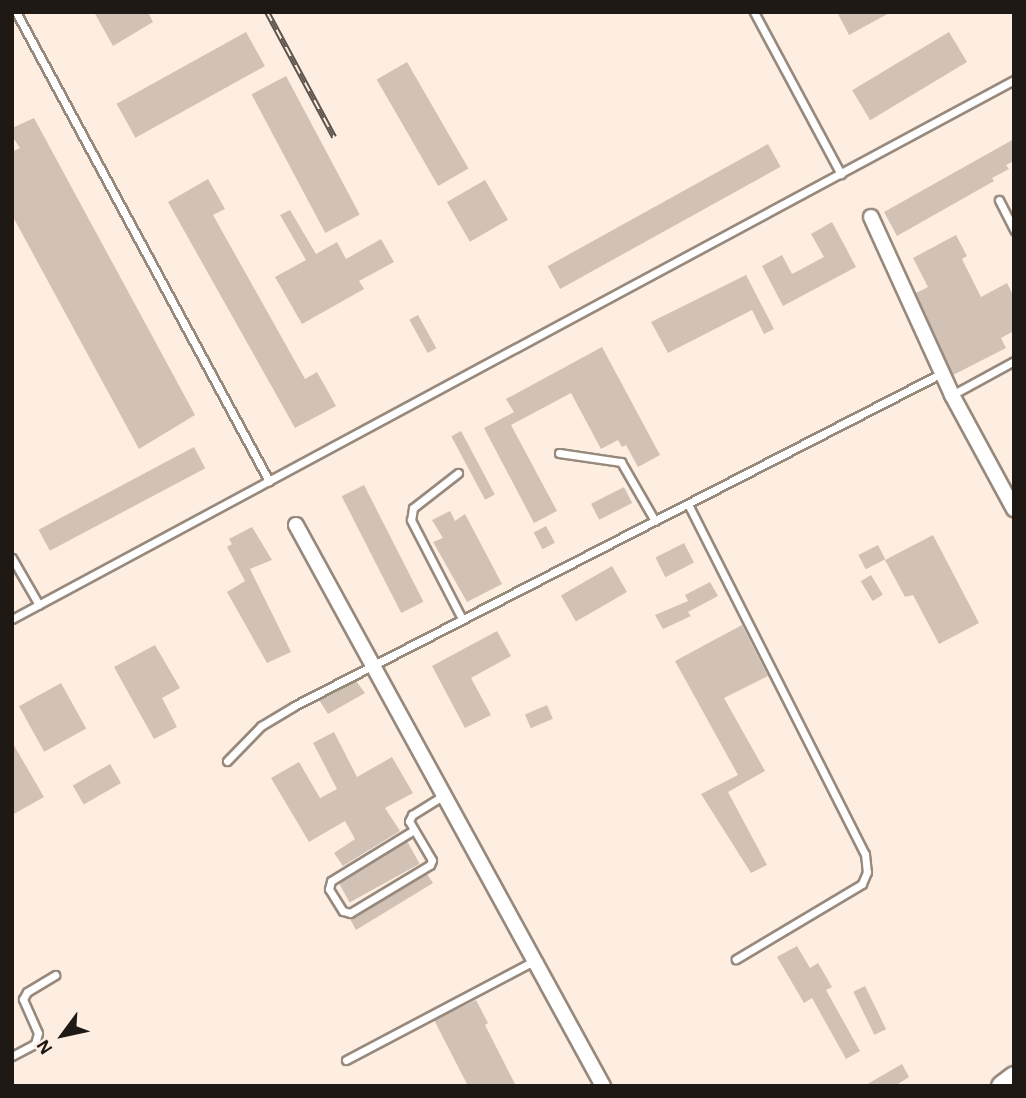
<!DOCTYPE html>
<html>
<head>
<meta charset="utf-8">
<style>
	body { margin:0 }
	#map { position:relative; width:1026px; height:1098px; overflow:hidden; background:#feeee1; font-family:"Alegreya Sans",sans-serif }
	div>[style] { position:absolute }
	.building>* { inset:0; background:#d2c2b5; transform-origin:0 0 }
	.roads { filter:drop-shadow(2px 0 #98897d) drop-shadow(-2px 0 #98897d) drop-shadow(0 2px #98897d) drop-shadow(0 -2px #98897d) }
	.lane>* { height:7px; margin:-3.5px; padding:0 3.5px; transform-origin:3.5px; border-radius:3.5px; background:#fff }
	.street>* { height:14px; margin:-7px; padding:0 7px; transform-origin:7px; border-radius:7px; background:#fff }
	.secondary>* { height:21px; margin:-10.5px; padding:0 10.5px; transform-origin:10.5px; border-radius:10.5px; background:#fff }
	.rail>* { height:6px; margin-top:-3px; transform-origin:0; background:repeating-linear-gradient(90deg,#feeee1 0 10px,#5d544e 0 20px); box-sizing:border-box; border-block:2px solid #5d544e }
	span { translate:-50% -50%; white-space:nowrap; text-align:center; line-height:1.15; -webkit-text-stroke:7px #feeee1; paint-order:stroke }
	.frame { position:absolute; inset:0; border:14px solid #1f1915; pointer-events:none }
	.north { position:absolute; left:28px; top:1000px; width:70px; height:70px; -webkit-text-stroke:5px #feeee1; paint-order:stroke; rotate:237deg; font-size:19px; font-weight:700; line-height:28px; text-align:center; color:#1f1915 }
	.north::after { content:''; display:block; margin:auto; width:24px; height:32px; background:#1f1915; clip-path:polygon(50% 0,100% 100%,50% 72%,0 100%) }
</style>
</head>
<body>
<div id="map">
	<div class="building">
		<i style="clip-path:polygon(94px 12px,148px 12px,153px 22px,113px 46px)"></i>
		<i style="clip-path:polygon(837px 12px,891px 12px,849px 35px)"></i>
		<i style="left:246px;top:32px;width:39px;height:148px;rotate:61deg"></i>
		<i style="left:949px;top:32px;width:35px;height:113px;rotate:59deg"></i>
		<i style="left:407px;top:62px;width:123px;height:35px;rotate:60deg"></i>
		<i style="left:286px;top:76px;width:157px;height:39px;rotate:62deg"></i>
		<i style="clip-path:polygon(34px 118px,195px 415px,139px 449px,12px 215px,12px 152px,20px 148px,12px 136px,12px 128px)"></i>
		<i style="clip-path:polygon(1014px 139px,1014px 161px,1006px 165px,1009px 169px,992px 178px,994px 181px,897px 236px,884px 212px)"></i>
		<i style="left:768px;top:144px;width:26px;height:252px;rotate:61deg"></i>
		<i style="clip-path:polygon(208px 179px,225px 209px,213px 215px,305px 379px,317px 372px,336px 406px,295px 428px,168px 202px)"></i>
		<i style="left:485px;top:180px;width:46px;height:44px;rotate:60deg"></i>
		<i style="clip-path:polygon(290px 210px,316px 254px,337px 242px,346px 259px,381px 239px,394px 262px,359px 281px,364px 289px,302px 324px,275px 277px,306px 260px,280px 215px)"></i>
		<i style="clip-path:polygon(832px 222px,856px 267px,783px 306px,762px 266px,782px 255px,792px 274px,824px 257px,811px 234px)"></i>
		<i style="clip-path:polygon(956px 235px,967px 256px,962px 259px,981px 297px,1007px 283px,1014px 297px,1014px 331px,1001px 338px,1006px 348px,953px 375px,916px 293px,928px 287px,913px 258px)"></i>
		<i style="clip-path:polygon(746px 275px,774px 329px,764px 334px,752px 310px,668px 353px,651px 322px)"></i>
		<i style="left:418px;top:315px;width:38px;height:10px;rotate:61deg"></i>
		<i style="clip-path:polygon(602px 347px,660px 455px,638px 467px,626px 445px,622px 447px,618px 440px,601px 449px,571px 393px,511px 425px,557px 511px,534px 523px,484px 428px,514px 412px,506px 399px)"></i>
		<i style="left:461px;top:431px;width:72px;height:11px;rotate:62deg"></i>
		<i style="left:194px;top:447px;width:24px;height:176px;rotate:62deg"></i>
		<i style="left:364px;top:485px;width:131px;height:25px;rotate:63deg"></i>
		<i style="left:624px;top:487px;width:18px;height:37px;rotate:63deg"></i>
		<i style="clip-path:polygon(450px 511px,455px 521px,465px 514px,502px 584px,467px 602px,433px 542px,443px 538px,432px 520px)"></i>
		<i style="left:546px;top:526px;width:19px;height:14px;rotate:62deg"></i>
		<i style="clip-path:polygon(252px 527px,272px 560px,250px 569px,291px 652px,267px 663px,227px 592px,245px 581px,227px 547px,232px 544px,229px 539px)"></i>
		<i style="clip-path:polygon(933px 535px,979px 623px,939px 644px,913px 595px,905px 597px,885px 560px)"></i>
		<i style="left:684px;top:543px;width:22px;height:32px;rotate:63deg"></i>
		<i style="left:878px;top:545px;width:16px;height:22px;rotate:63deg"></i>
		<i style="left:612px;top:566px;width:30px;height:59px;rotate:60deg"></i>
		<i style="left:871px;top:575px;width:23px;height:12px;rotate:59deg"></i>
		<i style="clip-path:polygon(710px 582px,718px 596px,688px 612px,691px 616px,663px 629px,655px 615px,688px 601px,685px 595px)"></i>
		<i style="clip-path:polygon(742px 625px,768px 676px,724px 698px,765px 771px,728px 792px,767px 865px,751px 873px,701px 794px,738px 775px,675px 661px)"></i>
		<i style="clip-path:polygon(497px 631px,511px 656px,471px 678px,491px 715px,465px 728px,432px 666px)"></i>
		<i style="clip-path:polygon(155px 645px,180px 688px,162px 698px,177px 727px,154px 739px,114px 667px)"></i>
		<i style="clip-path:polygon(356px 681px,365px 693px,328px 714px,319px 700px)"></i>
		<i style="left:61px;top:683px;width:52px;height:48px;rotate:61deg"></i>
		<i style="left:547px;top:705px;width:15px;height:24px;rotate:67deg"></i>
		<i style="clip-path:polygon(334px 732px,357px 777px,392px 757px,413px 793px,385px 808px,400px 831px,343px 866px,334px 853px,355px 839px,345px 821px,309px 842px,271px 778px,299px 762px,320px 798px,337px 789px,313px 743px)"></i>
		<i style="clip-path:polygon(12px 742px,44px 797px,12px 815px)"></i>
		<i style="left:110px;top:764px;width:22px;height:43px;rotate:60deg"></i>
		<i style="left:407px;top:841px;width:26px;height:80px;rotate:61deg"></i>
		<i style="clip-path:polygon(427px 874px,433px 883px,356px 930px,350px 919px)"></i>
		<i style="clip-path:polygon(797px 946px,810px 968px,818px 963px,832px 987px,826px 990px,860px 1051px,846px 1059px,812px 998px,804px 1003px,777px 957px)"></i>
		<i style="left:865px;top:986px;width:48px;height:13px;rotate:64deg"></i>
		<i style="clip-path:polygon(476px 1000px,488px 1023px,485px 1025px,516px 1086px,468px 1086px,434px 1020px)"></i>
		<i style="clip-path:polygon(902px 1064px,909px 1077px,895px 1086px,864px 1086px)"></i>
	</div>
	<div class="roads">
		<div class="lane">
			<i style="left:16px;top:12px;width:533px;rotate:61.66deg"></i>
			<i style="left:754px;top:12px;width:184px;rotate:61.8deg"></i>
			<i style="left:999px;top:200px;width:34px;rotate:63deg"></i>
			<i style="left:952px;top:395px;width:71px;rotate:-28.7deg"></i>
			<i style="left:559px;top:453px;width:63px;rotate:8.3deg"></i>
			<i style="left:621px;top:462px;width:68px;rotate:60deg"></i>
			<i style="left:458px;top:473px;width:57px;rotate:142.1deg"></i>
			<i style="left:413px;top:508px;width:12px;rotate:99deg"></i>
			<i style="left:411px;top:520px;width:111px;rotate:62.7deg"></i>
			<i style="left:688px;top:504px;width:392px;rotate:63.2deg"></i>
			<i style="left:865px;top:854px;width:18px;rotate:84deg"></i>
			<i style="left:867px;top:872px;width:13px;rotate:113deg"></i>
			<i style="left:862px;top:884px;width:147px;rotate:149.2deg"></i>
			<i style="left:12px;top:558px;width:54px;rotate:60.1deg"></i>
			<i style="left:12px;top:619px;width:1138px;rotate:-28.28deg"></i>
			<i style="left:227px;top:761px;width:49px;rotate:-45.8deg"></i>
			<i style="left:261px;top:726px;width:39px;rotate:-31deg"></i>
			<i style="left:294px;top:706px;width:729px;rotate:-27.2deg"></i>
			<i style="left:414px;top:830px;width:97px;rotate:148.4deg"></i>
			<i style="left:331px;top:881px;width:8px;rotate:104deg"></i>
			<i style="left:329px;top:889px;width:26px;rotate:58deg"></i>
			<i style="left:343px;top:911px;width:7px;rotate:16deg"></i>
			<i style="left:350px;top:913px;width:93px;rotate:-31deg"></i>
			<i style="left:430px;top:865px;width:5px;rotate:-68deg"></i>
			<i style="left:432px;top:860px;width:45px;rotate:-120.5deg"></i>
			<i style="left:409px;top:821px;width:7px;rotate:-63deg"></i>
			<i style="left:412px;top:815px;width:36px;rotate:-32deg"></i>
			<i style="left:12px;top:1056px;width:26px;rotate:-28deg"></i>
			<i style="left:35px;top:1044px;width:11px;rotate:-75deg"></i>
			<i style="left:38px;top:1033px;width:37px;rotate:-114deg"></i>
			<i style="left:23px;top:999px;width:8px;rotate:-60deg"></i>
			<i style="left:27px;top:992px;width:33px;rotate:-31deg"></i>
			<i style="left:346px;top:1060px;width:212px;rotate:-27.8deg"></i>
		</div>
		<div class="street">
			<i style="left:871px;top:217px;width:196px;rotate:65.5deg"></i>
			<i style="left:952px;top:395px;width:130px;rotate:61.5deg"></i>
			<i style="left:296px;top:525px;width:640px;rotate:61.31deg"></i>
		</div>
		<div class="secondary">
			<i style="left:1002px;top:1086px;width:15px;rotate:-37deg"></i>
		</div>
	</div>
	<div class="rail">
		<i style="left:267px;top:12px;width:142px;rotate:61.8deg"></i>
	</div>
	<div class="frame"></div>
	<div class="north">N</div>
</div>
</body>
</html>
